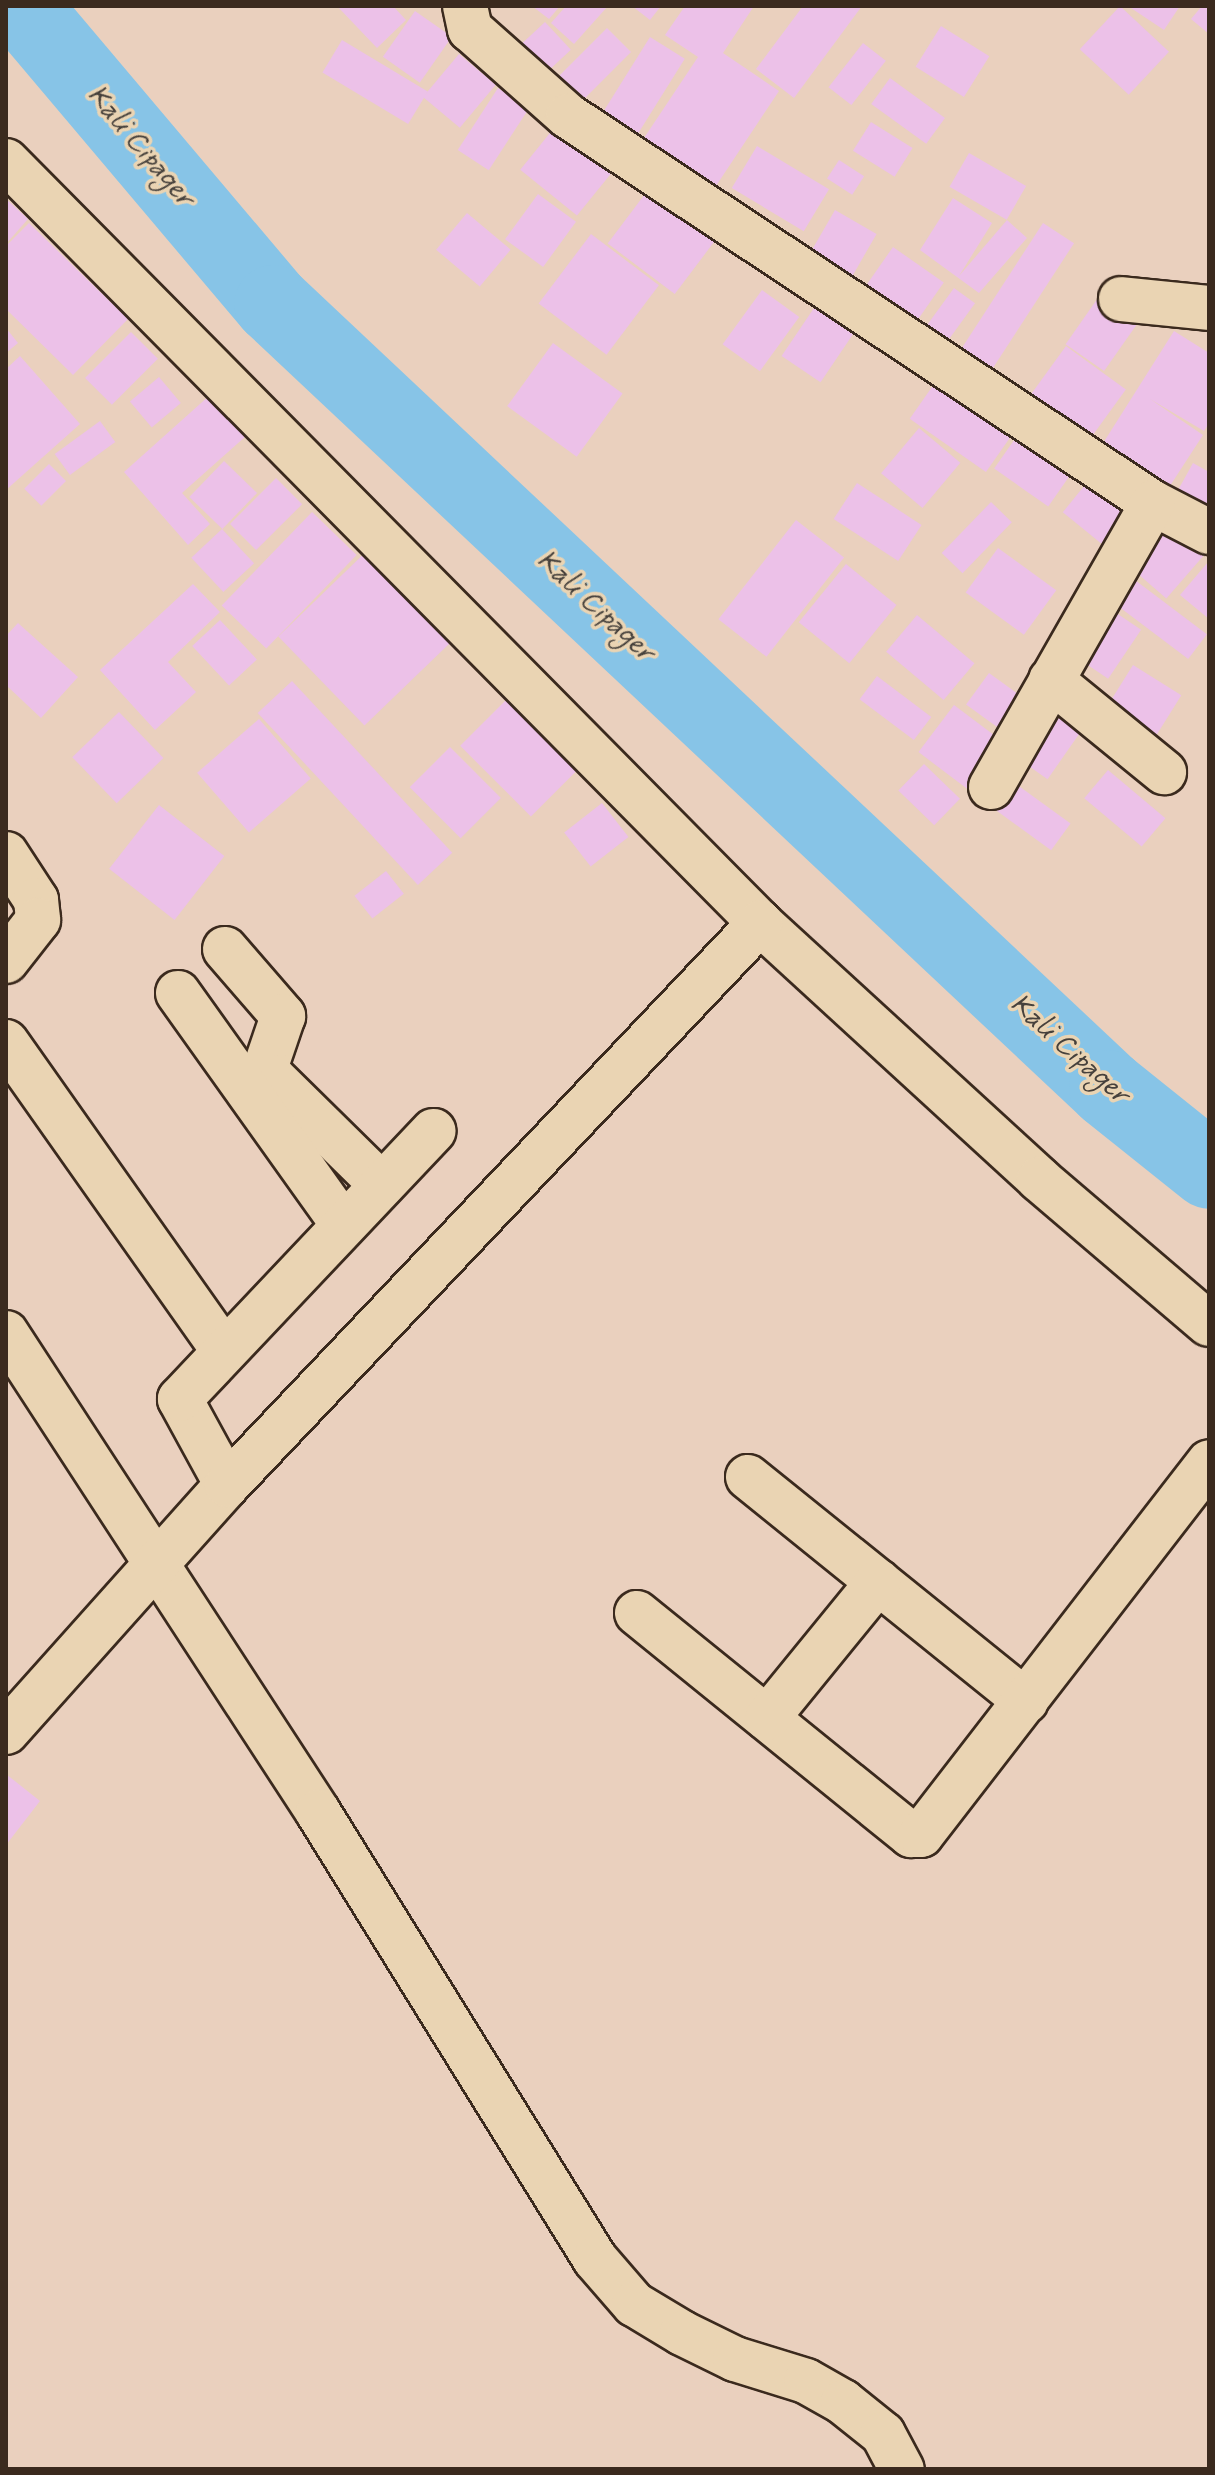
<!DOCTYPE html>
<html>
<head>
<meta charset="utf-8">
<style>
	body { margin:0 }
	#map { position:relative; width:1215px; height:2475px; overflow:hidden; background:#ead0be; font-family:Mynerve,sans-serif }
	div>[style] { position:absolute }
	.river>* { height:78px; margin:-39px; padding:0 39px; transform-origin:39px; border-radius:39px; background:#87c4e7 }
	.building>* { inset:0; background:#ecc1e8; transform-origin:0 0 }
	.roads { filter:drop-shadow(2px 0 #3b2a1e) drop-shadow(-2px 0 #3b2a1e) drop-shadow(0 2px #3b2a1e) drop-shadow(0 -2px #3b2a1e) }
	.minor>* { height:44px; margin:-22px; padding:0 22px; transform-origin:22px; border-radius:22px; background:#ead4b3 }
	span { translate:-50% -50%; white-space:nowrap; text-align:center; line-height:1.15; -webkit-text-stroke:7px #ead4b3; paint-order:stroke }
	.water-label { font-size:28px; color:#46413c; font-style:italic }
	.frame { position:absolute; inset:0; border:8px solid #3b2a1e; pointer-events:none }
</style>
</head>
<body>
<div id="map">
	<div class="river">
		<i style="left:21px;top:6px;width:390px;rotate:49.8deg"></i>
		<i style="left:273px;top:304px;width:1146px;rotate:43.23deg"></i>
		<i style="left:1108px;top:1089px;width:129px;rotate:38.7deg"></i>
	</div>
	<div class="building">
		<i style="clip-path:polygon(337px 6px,393px 6px,406px 20px,377px 48px)"></i>
		<i style="clip-path:polygon(532px 6px,560px 6px,549px 19px)"></i>
		<i style="clip-path:polygon(566px 6px,608px 6px,574px 44px,551px 23px)"></i>
		<i style="clip-path:polygon(632px 6px,661px 6px,650px 20px)"></i>
		<i style="clip-path:polygon(685px 6px,754px 6px,723px 53px,779px 91px,706px 201px,634px 153px,698px 57px,665px 35px)"></i>
		<i style="clip-path:polygon(803px 6px,862px 6px,794px 98px,756px 69px)"></i>
		<i style="left:1120px;top:6px;width:67px;height:59px;rotate:43deg"></i>
		<i style="clip-path:polygon(1128px 6px,1180px 6px,1164px 30px)"></i>
		<i style="clip-path:polygon(1202px 6px,1209px 6px,1209px 34px,1191px 19px)"></i>
		<i style="left:415px;top:11px;width:45px;height:56px;rotate:35deg"></i>
		<i style="left:545px;top:22px;width:38px;height:33px;rotate:47deg"></i>
		<i style="left:941px;top:26px;width:57px;height:48px;rotate:32deg"></i>
		<i style="left:607px;top:28px;width:34px;height:71px;rotate:45deg"></i>
		<i style="left:650px;top:37px;width:41px;height:102px;rotate:32deg"></i>
		<i style="left:342px;top:40px;width:100px;height:38px;rotate:31deg"></i>
		<i style="left:863px;top:43px;width:29px;height:56px;rotate:38deg"></i>
		<i style="left:459px;top:54px;width:48px;height:56px;rotate:40deg"></i>
		<i style="left:890px;top:78px;width:68px;height:32px;rotate:36deg"></i>
		<i style="left:498px;top:88px;width:37px;height:74px;rotate:33deg"></i>
		<i style="left:871px;top:122px;width:49px;height:34px;rotate:32deg"></i>
		<i style="left:558px;top:123px;width:73px;height:60px;rotate:39deg"></i>
		<i style="left:757px;top:146px;width:84px;height:49px;rotate:31deg"></i>
		<i style="left:969px;top:153px;width:66px;height:39px;rotate:30deg"></i>
		<i style="left:839px;top:160px;width:30px;height:22px;rotate:33deg"></i>
		<i style="left:648px;top:190px;width:84px;height:67px;rotate:37deg"></i>
		<i style="left:538px;top:194px;width:47px;height:56px;rotate:36deg"></i>
		<i style="clip-path:polygon(953px 198px,992px 223px,959px 276px,1007px 220px,1027px 238px,979px 293px,920px 250px)"></i>
		<i style="clip-path:polygon(6px 199px,28px 219px,6px 244px)"></i>
		<i style="left:835px;top:210px;width:48px;height:55px;rotate:30deg"></i>
		<i style="left:467px;top:213px;width:57px;height:48px;rotate:40deg"></i>
		<i style="clip-path:polygon(29px 223px,128px 319px,73px 375px,6px 309px,6px 246px)"></i>
		<i style="left:1043px;top:223px;width:37px;height:166px;rotate:33deg"></i>
		<i style="left:591px;top:234px;width:85px;height:87px;rotate:37deg"></i>
		<i style="left:893px;top:247px;width:62px;height:50px;rotate:35deg"></i>
		<i style="left:954px;top:288px;width:26px;height:61px;rotate:36deg"></i>
		<i style="left:762px;top:290px;width:46px;height:67px;rotate:36deg"></i>
		<i style="left:1100px;top:295px;width:47px;height:60px;rotate:35deg"></i>
		<i style="left:814px;top:308px;width:47px;height:58px;rotate:34deg"></i>
		<i style="clip-path:polygon(6px 328px,18px 343px,6px 353px)"></i>
		<i style="clip-path:polygon(1174px 331px,1209px 353px,1209px 423px,1204px 431px,1150px 399px,1203px 435px,1166px 492px,1100px 448px)"></i>
		<i style="left:131px;top:332px;width:38px;height:65px;rotate:45deg"></i>
		<i style="left:553px;top:343px;width:86px;height:78px;rotate:36deg"></i>
		<i style="left:1066px;top:346px;width:74px;height:62px;rotate:36deg"></i>
		<i style="clip-path:polygon(20px 356px,80px 424px,6px 490px,6px 369px)"></i>
		<i style="left:159px;top:377px;width:34px;height:38px;rotate:50deg"></i>
		<i style="left:939px;top:377px;width:93px;height:51px;rotate:35deg"></i>
		<i style="clip-path:polygon(210px 395px,246px 436px,182px 493px,210px 524px,188px 545px,124px 472px)"></i>
		<i style="left:100px;top:421px;width:26px;height:56px;rotate:54deg"></i>
		<i style="left:1024px;top:426px;width:66px;height:52px;rotate:35deg"></i>
		<i style="left:919px;top:428px;width:54px;height:59px;rotate:40deg"></i>
		<i style="left:224px;top:461px;width:46px;height:50px;rotate:44deg"></i>
		<i style="clip-path:polygon(1193px 463px,1209px 472px,1209px 523px,1172px 501px)"></i>
		<i style="left:49px;top:464px;width:24px;height:35px;rotate:45deg"></i>
		<i style="left:1093px;top:475px;width:59px;height:48px;rotate:39deg"></i>
		<i style="left:276px;top:478px;width:37px;height:65px;rotate:45deg"></i>
		<i style="left:857px;top:483px;width:77px;height:43px;rotate:33deg"></i>
		<i style="left:991px;top:502px;width:29px;height:71px;rotate:44deg"></i>
		<i style="left:312px;top:512px;width:62px;height:130px;rotate:44deg"></i>
		<i style="left:796px;top:520px;width:61px;height:126px;rotate:38deg"></i>
		<i style="left:1175px;top:520px;width:45px;height:65px;rotate:41deg"></i>
		<i style="left:222px;top:529px;width:47px;height:42px;rotate:47deg"></i>
		<i style="left:374px;top:544px;width:124px;height:133px;rotate:46deg"></i>
		<i style="left:998px;top:548px;width:72px;height:55px;rotate:36deg"></i>
		<i style="clip-path:polygon(1209px 561px,1209px 619px,1180px 595px)"></i>
		<i style="left:846px;top:564px;width:65px;height:75px;rotate:39deg"></i>
		<i style="left:1127px;top:574px;width:100px;height:31px;rotate:37deg"></i>
		<i style="clip-path:polygon(193px 584px,220px 612px,168px 662px,196px 692px,155px 730px,100px 670px)"></i>
		<i style="left:1103px;top:604px;width:46px;height:59px;rotate:34deg"></i>
		<i style="left:917px;top:615px;width:75px;height:48px;rotate:40deg"></i>
		<i style="left:220px;top:620px;width:54px;height:38px;rotate:47deg"></i>
		<i style="clip-path:polygon(18px 623px,78px 677px,41px 718px,6px 685px,6px 636px)"></i>
		<i style="left:1133px;top:665px;width:57px;height:46px;rotate:32deg"></i>
		<i style="left:989px;top:673px;width:52px;height:39px;rotate:36deg"></i>
		<i style="left:877px;top:676px;width:68px;height:29px;rotate:37deg"></i>
		<i style="left:292px;top:681px;width:235px;height:47px;rotate:47deg"></i>
		<i style="left:521px;top:685px;width:100px;height:86px;rotate:45deg"></i>
		<i style="left:1051px;top:701px;width:42px;height:66px;rotate:35deg"></i>
		<i style="left:954px;top:705px;width:65px;height:59px;rotate:37deg"></i>
		<i style="left:119px;top:712px;width:64px;height:65px;rotate:46deg"></i>
		<i style="left:259px;top:719px;width:79px;height:82px;rotate:49deg"></i>
		<i style="left:450px;top:747px;width:72px;height:57px;rotate:45deg"></i>
		<i style="left:924px;top:764px;width:50px;height:37px;rotate:44deg"></i>
		<i style="left:1108px;top:770px;width:75px;height:37px;rotate:40deg"></i>
		<i style="left:1005px;top:776px;width:81px;height:33px;rotate:36deg"></i>
		<i style="left:602px;top:803px;width:43px;height:48px;rotate:52deg"></i>
		<i style="left:159px;top:805px;width:83px;height:81px;rotate:38deg"></i>
		<i style="left:386px;top:871px;width:29px;height:40px;rotate:52deg"></i>
		<i style="clip-path:polygon(6px 1774px,40px 1801px,6px 1845px)"></i>
	</div>
	<div class="roads">
		<div class="minor">
			<i style="left:465px;top:6px;width:24px;rotate:78deg"></i>
			<i style="left:470px;top:29px;width:131px;rotate:41.6deg"></i>
			<i style="left:568px;top:116px;width:701px;rotate:33.49deg"></i>
			<i style="left:1153px;top:503px;width:63px;rotate:27.4deg"></i>
			<i style="left:6px;top:161px;width:1072px;rotate:45.3deg"></i>
			<i style="left:760px;top:923px;width:379px;rotate:42.5deg"></i>
			<i style="left:1039px;top:1179px;width:223px;rotate:40.5deg"></i>
			<i style="left:1121px;top:299px;width:88px;rotate:5.8deg"></i>
			<i style="left:1051px;top:680px;width:146px;rotate:39.2deg"></i>
			<i style="left:991px;top:787px;width:327px;rotate:-60.3deg"></i>
			<i style="left:6px;top:854px;width:55px;rotate:56.9deg"></i>
			<i style="left:36px;top:900px;width:20px;rotate:84deg"></i>
			<i style="left:38px;top:920px;width:52px;rotate:128deg"></i>
			<i style="left:225px;top:949px;width:89px;rotate:49.1deg"></i>
			<i style="left:283px;top:1016px;width:53px;rotate:108.8deg"></i>
			<i style="left:266px;top:1066px;width:13px;rotate:61deg"></i>
			<i style="left:272px;top:1077px;width:154px;rotate:44.5deg"></i>
			<i style="left:178px;top:993px;width:284px;rotate:54.5deg"></i>
			<i style="left:6px;top:1042px;width:377px;rotate:54.8deg"></i>
			<i style="left:6px;top:1333px;width:572px;rotate:56.92deg"></i>
			<i style="left:318px;top:1812px;width:526px;rotate:58.21deg"></i>
			<i style="left:595px;top:2259px;width:60px;rotate:49.1deg"></i>
			<i style="left:634px;top:2304px;width:56px;rotate:31.1deg"></i>
			<i style="left:682px;top:2333px;width:59px;rotate:26.1deg"></i>
			<i style="left:735px;top:2359px;width:74px;rotate:17.2deg"></i>
			<i style="left:806px;top:2381px;width:43px;rotate:29.6deg"></i>
			<i style="left:843px;top:2402px;width:51px;rotate:38.7deg"></i>
			<i style="left:883px;top:2434px;width:40px;rotate:62deg"></i>
			<i style="left:748px;top:1477px;width:357px;rotate:38.9deg"></i>
			<i style="left:227px;top:1485px;width:98px;rotate:-118.7deg"></i>
			<i style="left:180px;top:1399px;width:369px;rotate:-46.6deg"></i>
			<i style="left:637px;top:1613px;width:353px;rotate:39deg"></i>
			<i style="left:911px;top:1835px;width:10px"></i>
			<i style="left:921px;top:1835px;width:471px;rotate:-52.3deg"></i>
			<i style="left:767px;top:1718px;width:176px;rotate:-50.8deg"></i>
			<i style="left:6px;top:1732px;width:331px;rotate:-48.2deg"></i>
			<i style="left:227px;top:1485px;width:775px;rotate:-46.52deg"></i>
		</div>
	</div>
	<div class="water-label">
		<span style="left:140px;top:147px;rotate:50deg">Kali Cipager</span>
		<span style="left:595px;top:607px;rotate:43deg">Kali Cipager</span>
		<span style="left:1069px;top:1050px;rotate:42deg">Kali Cipager</span>
	</div>
	<div class="frame"></div>
</div>
</body>
</html>
